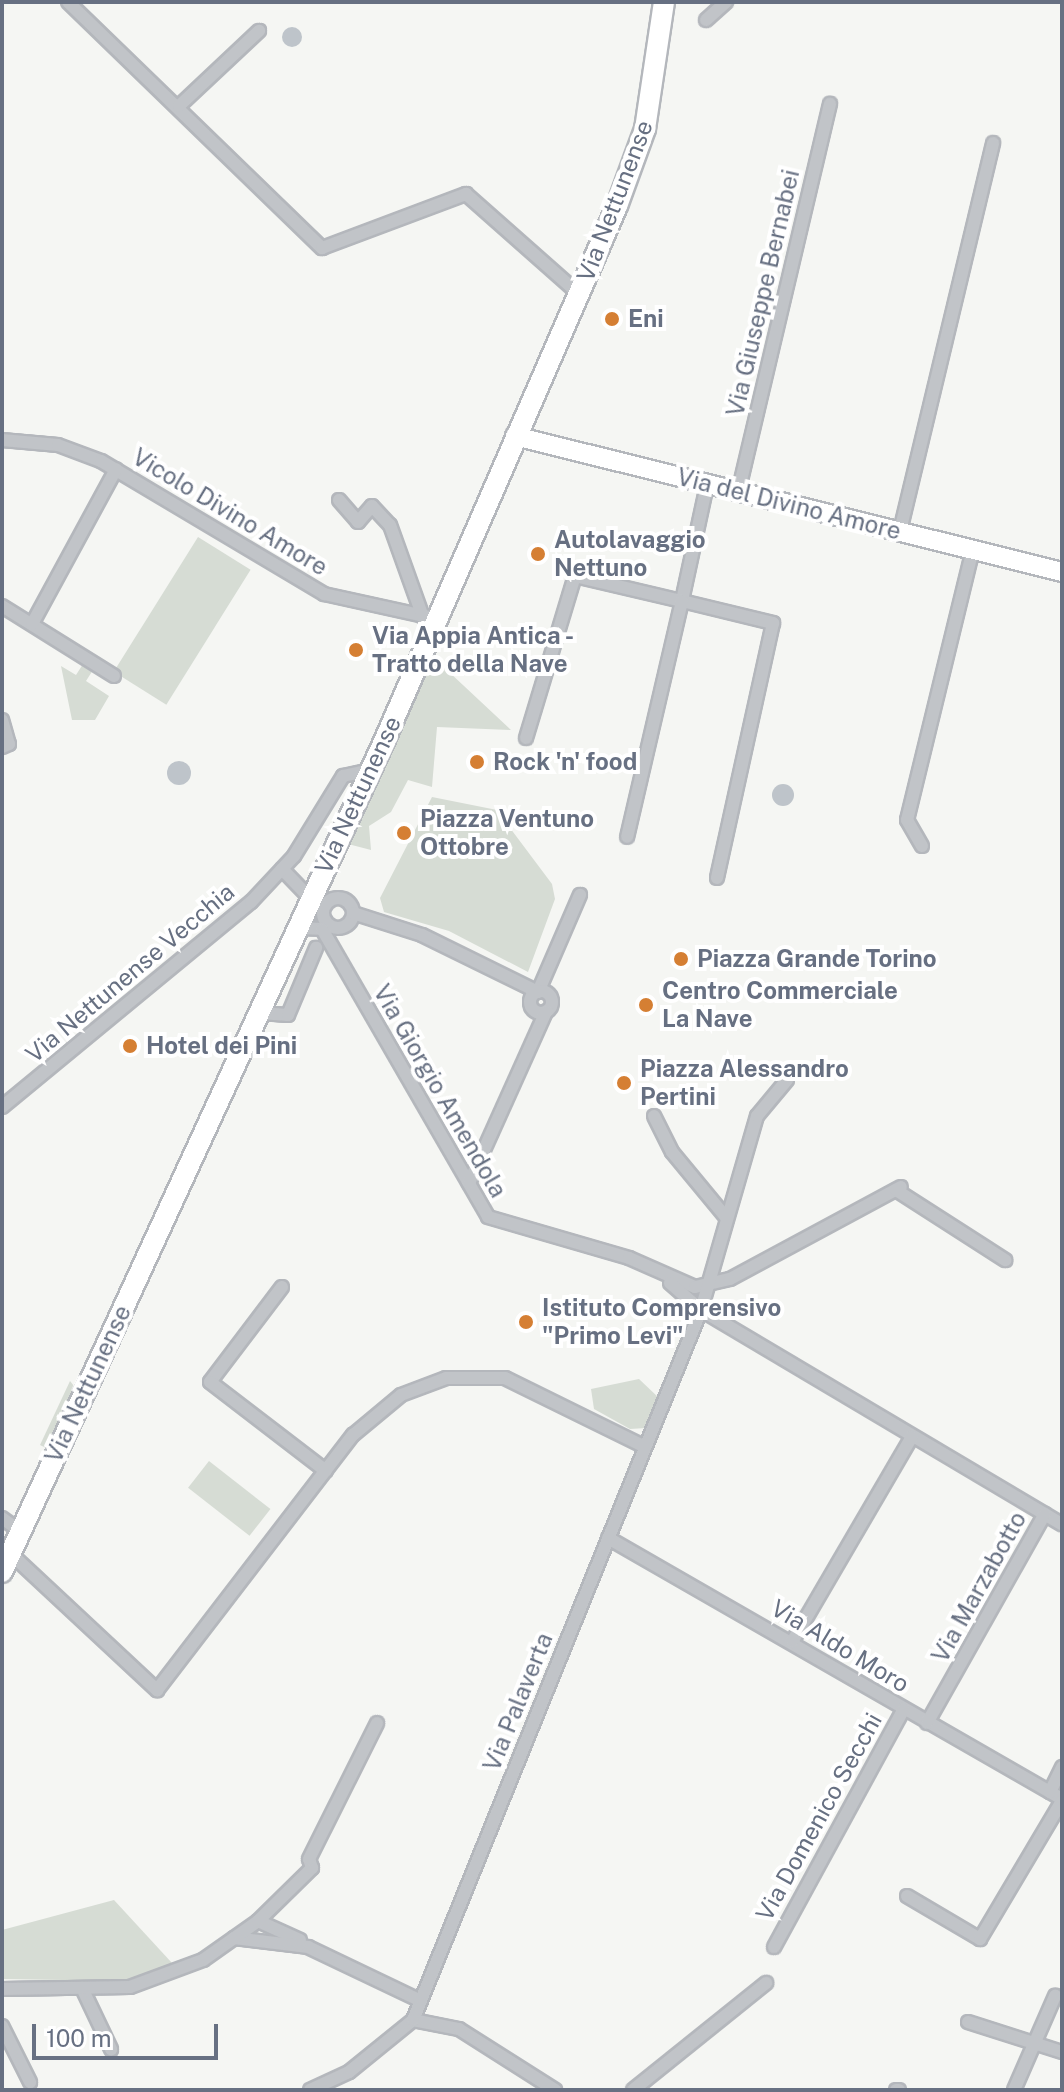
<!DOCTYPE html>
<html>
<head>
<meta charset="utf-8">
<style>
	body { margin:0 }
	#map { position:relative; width:1064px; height:2092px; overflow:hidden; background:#f5f6f3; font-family:"Public Sans",sans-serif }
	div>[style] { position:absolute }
	.green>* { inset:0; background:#d6dcd4; transform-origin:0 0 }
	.water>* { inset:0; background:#bec4ca }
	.round { border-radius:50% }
	.roads { filter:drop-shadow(2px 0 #b4b7bc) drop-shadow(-2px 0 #b4b7bc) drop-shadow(0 2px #b4b7bc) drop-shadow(0 -2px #b4b7bc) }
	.minor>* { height:12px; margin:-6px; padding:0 6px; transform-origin:6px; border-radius:6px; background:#c1c4c8 }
	.minor>.ring { margin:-6px; padding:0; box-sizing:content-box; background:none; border:12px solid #c1c4c8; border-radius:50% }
	.secondary>* { height:18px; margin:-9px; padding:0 9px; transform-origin:9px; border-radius:9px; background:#fff }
	.primary>* { height:20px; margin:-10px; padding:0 10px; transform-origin:10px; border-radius:10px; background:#fff }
	.dots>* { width:22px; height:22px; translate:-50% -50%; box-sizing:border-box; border:4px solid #fff; border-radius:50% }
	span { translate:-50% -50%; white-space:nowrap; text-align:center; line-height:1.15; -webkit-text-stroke:8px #fff; paint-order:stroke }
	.street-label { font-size:24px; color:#677082 }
	.poi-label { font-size:24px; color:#677082; font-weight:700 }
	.left { translate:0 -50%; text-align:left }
	.frame { position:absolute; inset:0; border:4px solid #677082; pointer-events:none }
	.scale { position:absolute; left:32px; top:2024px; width:186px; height:36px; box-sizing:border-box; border:4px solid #677082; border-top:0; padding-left:10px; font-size:24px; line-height:28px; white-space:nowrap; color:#677082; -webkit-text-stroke:6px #fff; paint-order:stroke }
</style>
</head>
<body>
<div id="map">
	<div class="green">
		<i style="left:198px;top:537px;width:62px;height:159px;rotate:32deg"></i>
		<i style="clip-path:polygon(433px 657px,511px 730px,437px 727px,432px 787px,408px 780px,391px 812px,369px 826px,371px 850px,348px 844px)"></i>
		<i style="clip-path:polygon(83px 664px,93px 670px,86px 681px,109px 696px,95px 720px,72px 720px,61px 666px,76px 675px)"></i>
		<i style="clip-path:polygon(432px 797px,507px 812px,507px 824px,552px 884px,555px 899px,528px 972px,449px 931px,384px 912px,380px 898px)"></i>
		<i style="clip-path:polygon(639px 1379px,659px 1398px,646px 1428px,630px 1429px,594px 1409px,591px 1389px)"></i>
		<i style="clip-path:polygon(70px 1381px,74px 1386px,46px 1448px,40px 1445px)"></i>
		<i style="left:209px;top:1461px;width:78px;height:34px;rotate:38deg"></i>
		<i style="clip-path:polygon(114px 1900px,172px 1963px,124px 1981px,2px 1979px,2px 1930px)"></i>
	</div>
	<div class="water">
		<i class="round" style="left:282px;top:27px;width:20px;height:20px"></i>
		<i class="round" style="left:167px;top:761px;width:24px;height:24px"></i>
		<i class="round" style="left:772px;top:784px;width:22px;height:22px"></i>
	</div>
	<div class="roads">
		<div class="minor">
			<i style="left:68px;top:2px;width:354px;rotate:44.1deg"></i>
			<i style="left:322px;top:248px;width:154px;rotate:-20.6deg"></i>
			<i style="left:466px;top:194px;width:151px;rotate:41.5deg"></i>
			<i style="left:706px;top:20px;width:27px;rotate:-42deg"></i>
			<i style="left:179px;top:106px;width:110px;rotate:-43.2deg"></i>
			<i style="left:2px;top:440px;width:56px;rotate:5.1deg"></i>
			<i style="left:58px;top:445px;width:46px;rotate:20.4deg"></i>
			<i style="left:101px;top:461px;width:260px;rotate:30.8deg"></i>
			<i style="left:324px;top:594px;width:117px;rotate:12.4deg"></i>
			<i style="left:707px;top:485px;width:119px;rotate:102.2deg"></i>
			<i style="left:682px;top:601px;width:94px;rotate:13.6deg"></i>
			<i style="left:773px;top:623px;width:261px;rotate:102.4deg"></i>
			<i style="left:738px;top:493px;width:400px;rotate:-76.7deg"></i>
			<i style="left:339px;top:500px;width:29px;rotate:49deg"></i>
			<i style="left:358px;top:522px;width:21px;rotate:-49deg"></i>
			<i style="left:372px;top:506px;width:26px;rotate:47deg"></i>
			<i style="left:390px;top:525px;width:98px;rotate:70.3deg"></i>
			<i style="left:900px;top:531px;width:399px;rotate:-76.5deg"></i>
			<i style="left:2px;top:606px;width:132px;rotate:32deg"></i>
			<i style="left:32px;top:624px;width:176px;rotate:-61.5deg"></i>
			<i style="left:2px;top:720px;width:25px;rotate:74deg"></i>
			<i style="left:9px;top:744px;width:8px;rotate:157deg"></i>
			<i style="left:526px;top:738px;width:169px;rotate:-73.2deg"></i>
			<i style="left:575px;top:576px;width:110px;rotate:13.2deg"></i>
			<i style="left:682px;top:601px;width:242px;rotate:103.1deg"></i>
			<i style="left:922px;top:846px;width:30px;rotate:-120deg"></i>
			<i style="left:907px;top:820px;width:278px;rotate:-76.3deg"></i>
			<i style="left:282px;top:869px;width:42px;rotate:46deg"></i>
			<i class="ring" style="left:323px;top:898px;width:18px;height:18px"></i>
			<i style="left:353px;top:913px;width:72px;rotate:17.7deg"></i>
			<i style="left:422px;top:935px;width:129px;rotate:26.2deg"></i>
			<i style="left:538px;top:992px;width:106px;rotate:-66.6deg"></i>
			<i style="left:297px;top:928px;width:25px;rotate:2deg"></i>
			<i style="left:322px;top:929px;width:332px;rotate:60deg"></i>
			<i style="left:488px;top:1217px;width:147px;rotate:16.2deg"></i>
			<i style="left:629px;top:1258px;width:72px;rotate:23.7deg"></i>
			<i style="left:695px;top:1287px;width:36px;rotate:-13deg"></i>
			<i style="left:730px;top:1279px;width:194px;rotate:-28.3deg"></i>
			<i class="ring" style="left:530px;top:991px;width:10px;height:10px"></i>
			<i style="left:260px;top:1013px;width:28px;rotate:4deg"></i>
			<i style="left:288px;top:1015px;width:73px;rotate:-67.3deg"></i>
			<i style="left:2px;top:1107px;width:323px;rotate:-39.5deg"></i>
			<i style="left:251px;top:902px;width:63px;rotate:-46.9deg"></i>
			<i style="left:294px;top:856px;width:94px;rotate:-58.5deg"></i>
			<i style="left:343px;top:776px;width:29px;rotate:-12deg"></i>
			<i style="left:654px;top:1116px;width:40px;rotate:63.4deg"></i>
			<i style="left:672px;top:1152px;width:83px;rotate:50.4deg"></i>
			<i style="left:469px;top:1183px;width:188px;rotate:-65.8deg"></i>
			<i style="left:896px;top:1190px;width:130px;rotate:32.7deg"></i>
			<i style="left:670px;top:1283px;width:41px;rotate:41.1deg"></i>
			<i style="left:701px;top:1310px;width:420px;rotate:30.7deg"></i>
			<i style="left:282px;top:1287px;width:119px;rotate:127.2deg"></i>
			<i style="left:210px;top:1382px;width:146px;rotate:37.5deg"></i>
			<i style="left:2px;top:1518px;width:24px;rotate:36deg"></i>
			<i style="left:608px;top:1538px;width:524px;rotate:29.89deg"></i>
			<i style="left:11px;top:1554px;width:200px;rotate:43deg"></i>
			<i style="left:157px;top:1690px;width:322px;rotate:-52.5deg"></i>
			<i style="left:353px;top:1435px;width:62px;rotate:-39.8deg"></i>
			<i style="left:401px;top:1395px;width:48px;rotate:-20.7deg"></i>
			<i style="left:446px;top:1378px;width:59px"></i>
			<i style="left:505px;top:1378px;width:156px;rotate:26.2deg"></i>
			<i style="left:792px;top:1642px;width:238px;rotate:-59.7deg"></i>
			<i style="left:927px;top:1723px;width:240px;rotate:-60.6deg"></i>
			<i style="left:1050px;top:1792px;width:28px;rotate:-64deg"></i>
			<i style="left:907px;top:1896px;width:85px;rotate:30.5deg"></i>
			<i style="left:980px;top:1939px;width:161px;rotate:-59.3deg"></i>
			<i style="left:258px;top:1921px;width:46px;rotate:24.3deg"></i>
			<i style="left:234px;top:1938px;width:75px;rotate:6.9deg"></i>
			<i style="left:308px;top:1947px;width:125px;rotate:25.5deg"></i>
			<i style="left:774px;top:1947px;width:271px;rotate:-61.4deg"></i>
			<i style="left:82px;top:1988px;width:68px;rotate:64.6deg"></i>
			<i style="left:2px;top:1989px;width:128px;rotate:-0.9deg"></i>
			<i style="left:130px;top:1987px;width:78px;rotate:-20.3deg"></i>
			<i style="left:203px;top:1960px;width:67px;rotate:-35.3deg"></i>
			<i style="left:258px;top:1921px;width:76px;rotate:-44.5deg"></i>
			<i style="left:312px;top:1868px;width:9px;rotate:-108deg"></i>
			<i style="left:309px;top:1859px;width:152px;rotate:-63.4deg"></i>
			<i style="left:413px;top:2020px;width:47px;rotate:11.1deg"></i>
			<i style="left:459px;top:2029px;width:114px;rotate:32.4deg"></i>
			<i style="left:968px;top:2022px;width:99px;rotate:17.7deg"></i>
			<i style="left:2px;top:2026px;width:63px;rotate:63.4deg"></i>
			<i style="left:310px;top:2090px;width:43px;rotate:-24.8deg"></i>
			<i style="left:349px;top:2072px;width:82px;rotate:-39.1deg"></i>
			<i style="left:413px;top:2020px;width:766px;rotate:-67.92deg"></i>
			<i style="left:701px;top:1310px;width:202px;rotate:-73.9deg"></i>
			<i style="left:757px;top:1116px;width:47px;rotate:-50.2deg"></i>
			<i style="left:633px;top:2090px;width:171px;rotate:-38.8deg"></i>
			<i style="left:896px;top:2090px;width:3px"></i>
			<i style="left:1014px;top:2090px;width:103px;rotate:-66.4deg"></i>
		</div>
		<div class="secondary">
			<i style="left:515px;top:436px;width:564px;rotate:13.96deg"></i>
		</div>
		<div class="primary">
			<i style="left:2px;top:1572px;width:919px;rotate:-65.3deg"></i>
			<i style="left:386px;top:737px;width:579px;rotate:-66.49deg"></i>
			<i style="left:617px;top:206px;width:82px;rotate:-70deg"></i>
			<i style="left:645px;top:129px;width:128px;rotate:-81.5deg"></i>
		</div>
	</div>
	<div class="dots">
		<i style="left:612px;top:319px;background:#d57f33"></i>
		<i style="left:538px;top:554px;background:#d57f33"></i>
		<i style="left:356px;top:650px;background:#d57f33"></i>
		<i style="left:477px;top:762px;background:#d57f33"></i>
		<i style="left:404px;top:833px;background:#d57f33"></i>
		<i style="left:681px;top:959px;background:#d57f33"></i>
		<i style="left:646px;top:1005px;background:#d57f33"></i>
		<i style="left:130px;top:1046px;background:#d57f33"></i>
		<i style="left:624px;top:1083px;background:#d57f33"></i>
		<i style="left:526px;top:1322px;background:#d57f33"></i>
	</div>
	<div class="street-label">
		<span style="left:615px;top:201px;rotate:-69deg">Via Nettunense</span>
		<span style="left:763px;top:293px;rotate:-77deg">Via Giuseppe Bernabei</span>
		<span style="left:789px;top:504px;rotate:14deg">Via del Divino Amore</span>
		<span style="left:230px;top:512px;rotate:31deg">Vicolo Divino Amore</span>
		<span style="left:358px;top:795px;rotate:-65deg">Via Nettunense</span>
		<span style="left:130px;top:973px;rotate:-40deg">Via Nettunense Vecchia</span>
		<span style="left:440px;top:1091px;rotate:60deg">Via Giorgio Amendola</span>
		<span style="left:88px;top:1384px;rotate:-65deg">Via Nettunense</span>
		<span style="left:979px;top:1587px;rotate:-61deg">Via Marzabotto</span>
		<span style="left:840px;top:1646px;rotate:31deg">Via Aldo Moro</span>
		<span style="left:518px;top:1702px;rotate:-68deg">Via Palaverta</span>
		<span style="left:819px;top:1817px;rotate:-61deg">Via Domenico Secchi</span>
	</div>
	<div class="poi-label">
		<span class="left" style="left:628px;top:319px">Eni</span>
		<span class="left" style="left:554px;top:554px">Autolavaggio<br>Nettuno</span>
		<span class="left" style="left:372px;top:650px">Via Appia Antica -<br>Tratto della Nave</span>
		<span class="left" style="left:493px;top:762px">Rock 'n' food</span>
		<span class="left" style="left:420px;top:833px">Piazza Ventuno<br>Ottobre</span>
		<span class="left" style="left:697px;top:959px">Piazza Grande Torino</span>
		<span class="left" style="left:662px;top:1005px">Centro Commerciale<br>La Nave</span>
		<span class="left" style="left:146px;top:1046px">Hotel dei Pini</span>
		<span class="left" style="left:640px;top:1083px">Piazza Alessandro<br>Pertini</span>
		<span class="left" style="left:542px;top:1322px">Istituto Comprensivo<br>"Primo Levi"</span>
	</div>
	<div class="frame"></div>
	<div class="scale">100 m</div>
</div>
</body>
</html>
